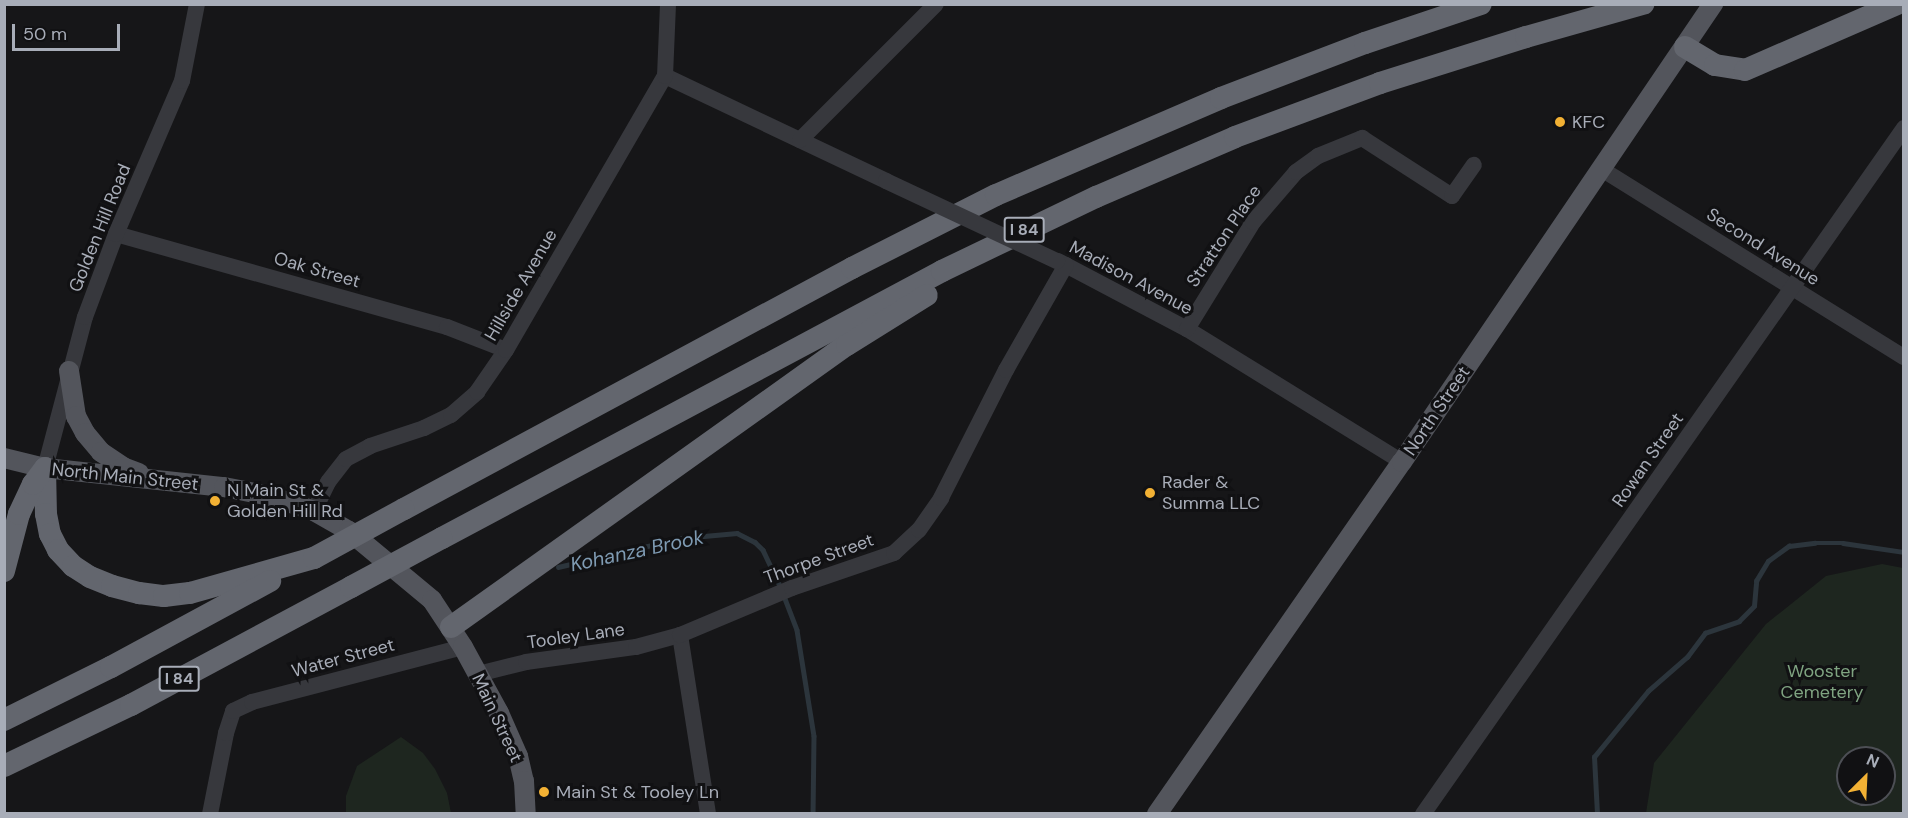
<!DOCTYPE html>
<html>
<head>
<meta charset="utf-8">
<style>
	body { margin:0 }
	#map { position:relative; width:1908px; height:818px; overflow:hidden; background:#161618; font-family:"DM Sans",sans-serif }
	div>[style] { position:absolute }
	.green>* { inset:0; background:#1e261f }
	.stream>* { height:4.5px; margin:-2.25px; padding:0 2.25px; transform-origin:2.25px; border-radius:2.25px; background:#2c353c }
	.minor>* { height:16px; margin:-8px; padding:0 8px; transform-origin:8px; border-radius:8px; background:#37383d }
	.major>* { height:20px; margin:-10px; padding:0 10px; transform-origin:10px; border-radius:10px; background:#53555c }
	.highway>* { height:22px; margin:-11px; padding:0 11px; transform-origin:11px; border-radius:11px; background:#63666e }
	.minor-bridge>* { height:16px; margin:-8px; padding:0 8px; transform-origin:8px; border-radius:8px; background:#37383d }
	.highway-bridge>* { height:22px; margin:-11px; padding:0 11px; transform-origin:11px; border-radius:11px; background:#63666e }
	.dots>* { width:16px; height:16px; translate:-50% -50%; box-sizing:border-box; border:3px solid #111113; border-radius:50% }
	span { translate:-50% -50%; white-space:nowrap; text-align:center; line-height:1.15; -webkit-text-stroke:6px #111113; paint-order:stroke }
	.shield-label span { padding:2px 4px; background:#111113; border:2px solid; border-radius:4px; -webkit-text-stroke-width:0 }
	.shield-label { font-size:16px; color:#a8adb8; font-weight:700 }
	.poi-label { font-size:18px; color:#a8adb8 }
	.left { translate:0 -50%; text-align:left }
	.street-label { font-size:18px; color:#a8adb8 }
	.park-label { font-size:18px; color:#7fa381 }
	.water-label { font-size:20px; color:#7f9bb3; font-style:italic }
	.frame { position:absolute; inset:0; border:6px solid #a8adb8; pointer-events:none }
	.north { position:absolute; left:1836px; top:746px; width:60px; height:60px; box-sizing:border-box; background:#111113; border:2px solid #4d4f55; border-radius:50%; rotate:24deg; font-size:16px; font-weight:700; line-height:24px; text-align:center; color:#a8adb8 }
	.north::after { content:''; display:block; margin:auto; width:21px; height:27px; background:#f2b134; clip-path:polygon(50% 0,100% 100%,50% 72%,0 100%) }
	.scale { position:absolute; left:12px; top:24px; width:108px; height:27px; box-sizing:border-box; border:3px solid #a8adb8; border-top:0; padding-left:8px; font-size:18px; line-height:21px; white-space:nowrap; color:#a8adb8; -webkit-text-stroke:4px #111113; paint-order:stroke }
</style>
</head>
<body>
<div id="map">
	<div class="green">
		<i style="clip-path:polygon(evenodd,1882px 564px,1903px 568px,1903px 813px,1646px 813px,1654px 763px,1766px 624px,1826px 576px,1882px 564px,1848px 758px,1884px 758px,1884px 794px,1848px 794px,1848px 758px)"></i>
		<i style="clip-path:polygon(401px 737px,423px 753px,435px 769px,447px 793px,451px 813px,346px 813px,346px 796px,357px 766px)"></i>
	</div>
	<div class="stream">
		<i style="left:558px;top:567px;width:127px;rotate:-13.2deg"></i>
		<i style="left:682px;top:538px;width:55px;rotate:-5.2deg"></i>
		<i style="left:737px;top:533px;width:20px;rotate:27deg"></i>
		<i style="left:755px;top:542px;width:11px;rotate:45deg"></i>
		<i style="left:763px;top:550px;width:42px;rotate:64.7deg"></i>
		<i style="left:784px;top:596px;width:36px;rotate:69deg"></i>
		<i style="left:797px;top:630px;width:107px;rotate:80.9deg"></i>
		<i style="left:814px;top:736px;width:78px;rotate:90.7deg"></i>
		<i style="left:1597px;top:814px;width:57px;rotate:-93deg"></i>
		<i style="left:1594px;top:757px;width:85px;rotate:-50.7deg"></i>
		<i style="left:1648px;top:691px;width:52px;rotate:-41.1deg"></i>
		<i style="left:1687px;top:657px;width:30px;rotate:-53deg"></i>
		<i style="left:1705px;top:633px;width:36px;rotate:-19deg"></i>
		<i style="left:1739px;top:621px;width:21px;rotate:-45deg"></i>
		<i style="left:1754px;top:606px;width:25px;rotate:-85deg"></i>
		<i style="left:1756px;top:581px;width:23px;rotate:-59deg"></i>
		<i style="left:1768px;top:561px;width:26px;rotate:-36deg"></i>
		<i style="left:1789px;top:546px;width:26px;rotate:-7deg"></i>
		<i style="left:1815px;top:543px;width:28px"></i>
		<i style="left:1843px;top:543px;width:62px;rotate:8.4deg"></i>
	</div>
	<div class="minor">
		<i style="left:665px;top:76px;width:245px;rotate:25.4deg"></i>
		<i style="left:800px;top:140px;width:192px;rotate:-45deg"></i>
		<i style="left:1603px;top:170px;width:354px;rotate:31.9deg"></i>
		<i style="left:116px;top:234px;width:344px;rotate:15.7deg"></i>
		<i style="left:447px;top:327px;width:63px;rotate:21.3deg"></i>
		<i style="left:1058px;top:261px;width:146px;rotate:27.8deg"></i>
		<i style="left:1187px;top:329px;width:253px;rotate:31.7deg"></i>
		<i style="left:1187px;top:329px;width:126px;rotate:-58.3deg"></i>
		<i style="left:1253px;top:222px;width:66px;rotate:-49.3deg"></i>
		<i style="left:1296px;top:172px;width:27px;rotate:-36deg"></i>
		<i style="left:1318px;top:156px;width:48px;rotate:-22.2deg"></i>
		<i style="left:1362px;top:138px;width:107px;rotate:32.8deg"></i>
		<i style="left:1452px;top:196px;width:38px;rotate:-55deg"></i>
		<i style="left:45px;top:468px;width:156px;rotate:-75.2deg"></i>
		<i style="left:85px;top:317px;width:89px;rotate:-69.5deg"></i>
		<i style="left:116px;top:234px;width:167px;rotate:-66.7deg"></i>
		<i style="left:182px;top:81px;width:78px;rotate:-79deg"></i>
		<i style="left:314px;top:511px;width:32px;rotate:-64deg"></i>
		<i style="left:328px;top:482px;width:29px;rotate:-52deg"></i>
		<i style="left:346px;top:459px;width:27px;rotate:-28deg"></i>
		<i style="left:370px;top:446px;width:57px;rotate:-18.4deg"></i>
		<i style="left:424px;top:428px;width:30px;rotate:-26deg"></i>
		<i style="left:451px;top:415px;width:35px;rotate:-41deg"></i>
		<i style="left:477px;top:392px;width:51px;rotate:-55.4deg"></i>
		<i style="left:506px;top:350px;width:317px;rotate:-59.9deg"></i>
		<i style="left:665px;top:76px;width:72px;rotate:-87.6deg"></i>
		<i style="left:680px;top:635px;width:181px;rotate:81.1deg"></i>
		<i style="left:478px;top:674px;width:49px;rotate:-14deg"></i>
		<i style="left:526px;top:662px;width:111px;rotate:-7.8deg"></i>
		<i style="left:636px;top:647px;width:46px;rotate:-15.3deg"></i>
		<i style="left:680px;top:635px;width:121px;rotate:-22.8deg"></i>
		<i style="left:792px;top:588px;width:108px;rotate:-18.9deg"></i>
		<i style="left:894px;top:553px;width:34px;rotate:-43deg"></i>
		<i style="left:919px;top:530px;width:39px;rotate:-55deg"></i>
		<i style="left:941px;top:498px;width:144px;rotate:-63.1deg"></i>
		<i style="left:1006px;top:370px;width:121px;rotate:-60.3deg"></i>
		<i style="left:210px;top:814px;width:83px;rotate:-78.8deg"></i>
		<i style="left:226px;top:733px;width:23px;rotate:-72deg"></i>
		<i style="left:233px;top:711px;width:21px;rotate:-25deg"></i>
		<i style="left:252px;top:702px;width:218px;rotate:-14.6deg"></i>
		<i style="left:1423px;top:814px;width:838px;rotate:-54.96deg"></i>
	</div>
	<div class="major">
		<i style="left:69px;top:371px;width:46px;rotate:81.2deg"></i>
		<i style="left:76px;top:416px;width:19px;rotate:62deg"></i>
		<i style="left:85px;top:433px;width:25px;rotate:50deg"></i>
		<i style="left:101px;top:452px;width:27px;rotate:34deg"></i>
		<i style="left:123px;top:467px;width:17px;rotate:21deg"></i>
		<i style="left:4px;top:458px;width:42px;rotate:13.7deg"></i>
		<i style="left:45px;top:468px;width:180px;rotate:6.1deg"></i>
		<i style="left:224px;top:487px;width:47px;rotate:11.1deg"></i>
		<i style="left:270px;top:496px;width:46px;rotate:18.8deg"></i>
		<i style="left:314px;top:511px;width:40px;rotate:29.7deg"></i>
		<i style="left:349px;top:531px;width:108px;rotate:39.7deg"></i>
		<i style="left:432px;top:600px;width:56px;rotate:56.6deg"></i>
		<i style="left:463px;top:647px;width:75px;rotate:61.4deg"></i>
		<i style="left:499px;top:713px;width:47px;rotate:66.2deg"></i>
		<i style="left:518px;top:756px;width:26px;rotate:77deg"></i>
		<i style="left:524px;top:781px;width:33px;rotate:87deg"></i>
		<i style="left:1157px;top:814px;width:429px;rotate:-55.2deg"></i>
		<i style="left:1402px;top:462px;width:554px;rotate:-55.82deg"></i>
	</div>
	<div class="highway">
		<i style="left:1685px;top:47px;width:35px;rotate:31deg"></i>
		<i style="left:1715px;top:65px;width:30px;rotate:9deg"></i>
		<i style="left:1745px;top:70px;width:166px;rotate:-23.5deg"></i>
		<i style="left:45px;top:468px;width:46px;rotate:88.8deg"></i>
		<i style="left:46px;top:514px;width:20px;rotate:79deg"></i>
		<i style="left:50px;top:534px;width:18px;rotate:63deg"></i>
		<i style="left:58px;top:550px;width:22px;rotate:47deg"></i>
		<i style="left:73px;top:566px;width:20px;rotate:33deg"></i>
		<i style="left:90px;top:577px;width:24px;rotate:22deg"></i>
		<i style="left:112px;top:586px;width:28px;rotate:15deg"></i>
		<i style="left:139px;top:593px;width:25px;rotate:7deg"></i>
		<i style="left:164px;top:596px;width:26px;rotate:-7deg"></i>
		<i style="left:190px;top:593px;width:129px;rotate:-15.8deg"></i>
		<i style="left:404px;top:509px;width:509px;rotate:-28.28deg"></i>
		<i style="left:852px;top:268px;width:161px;rotate:-26.9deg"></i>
		<i style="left:996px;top:195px;width:245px;rotate:-23.3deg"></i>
		<i style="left:1221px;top:98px;width:154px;rotate:-20.9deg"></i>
		<i style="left:1365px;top:43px;width:122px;rotate:-18.6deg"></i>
		<i style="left:442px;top:538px;width:567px;rotate:-28.1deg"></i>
		<i style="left:942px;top:271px;width:171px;rotate:-25.7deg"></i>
		<i style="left:1096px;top:197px;width:151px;rotate:-23.3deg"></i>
		<i style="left:1235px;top:137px;width:155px;rotate:-20.4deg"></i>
		<i style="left:1380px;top:83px;width:153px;rotate:-17.5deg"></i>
		<i style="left:1526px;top:37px;width:122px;rotate:-15.8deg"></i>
		<i style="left:4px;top:571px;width:59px;rotate:-75.3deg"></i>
		<i style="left:19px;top:514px;width:33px;rotate:-65deg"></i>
		<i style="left:33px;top:484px;width:20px;rotate:-53deg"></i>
		<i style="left:451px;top:627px;width:486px;rotate:-35.5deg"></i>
		<i style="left:847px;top:345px;width:94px;rotate:-32deg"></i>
		<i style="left:4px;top:720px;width:119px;rotate:-26.4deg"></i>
		<i style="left:111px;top:667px;width:181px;rotate:-28.4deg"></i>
		<i style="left:4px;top:766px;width:141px;rotate:-25.7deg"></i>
		<i style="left:131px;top:705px;width:250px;rotate:-28.2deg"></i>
	</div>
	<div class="minor-bridge">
		<i style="left:886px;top:181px;width:189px;rotate:25.1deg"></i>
	</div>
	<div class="highway-bridge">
		<i style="left:314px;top:558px;width:102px;rotate:-28.6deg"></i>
		<i style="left:351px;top:587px;width:103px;rotate:-28.3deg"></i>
	</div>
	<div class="dots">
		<i style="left:1560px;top:122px;background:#f2b134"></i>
		<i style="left:1150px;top:493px;background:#f2b134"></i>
		<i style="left:215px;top:501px;background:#f2b134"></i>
		<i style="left:544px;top:792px;background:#f2b134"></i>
	</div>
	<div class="shield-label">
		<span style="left:1024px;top:230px">I 84</span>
		<span style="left:179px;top:679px">I 84</span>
	</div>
	<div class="poi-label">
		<span class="left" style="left:1572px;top:122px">KFC</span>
		<span class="left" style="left:1162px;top:493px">Rader &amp;<br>Summa LLC</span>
		<span class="left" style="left:227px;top:501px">N Main St &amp;<br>Golden Hill Rd</span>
		<span class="left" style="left:556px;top:792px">Main St &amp; Tooley Ln</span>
	</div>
	<div class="street-label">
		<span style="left:100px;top:228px;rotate:-68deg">Golden Hill Road</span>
		<span style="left:1224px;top:236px;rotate:-56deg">Stratton Place</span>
		<span style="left:1763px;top:247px;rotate:32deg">Second Avenue</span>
		<span style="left:317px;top:270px;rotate:16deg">Oak Street</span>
		<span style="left:1131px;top:278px;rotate:28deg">Madison Avenue</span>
		<span style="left:521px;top:285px;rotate:-60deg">Hillside Avenue</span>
		<span style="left:1437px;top:411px;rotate:-56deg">North Street</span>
		<span style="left:1648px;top:460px;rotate:-55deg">Rowan Street</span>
		<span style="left:125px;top:477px;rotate:6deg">North Main Street</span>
		<span style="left:819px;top:559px;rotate:-20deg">Thorpe Street</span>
		<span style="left:576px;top:636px;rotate:-8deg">Tooley Lane</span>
		<span style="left:343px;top:658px;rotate:-15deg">Water Street</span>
		<span style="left:497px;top:718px;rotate:65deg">Main Street</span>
	</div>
	<div class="park-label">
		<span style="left:1822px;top:682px">Wooster<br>Cemetery</span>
	</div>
	<div class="water-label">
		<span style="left:637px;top:551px;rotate:-12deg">Kohanza Brook</span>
	</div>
	<div class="frame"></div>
	<div class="north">N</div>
	<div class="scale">50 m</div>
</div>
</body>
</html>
